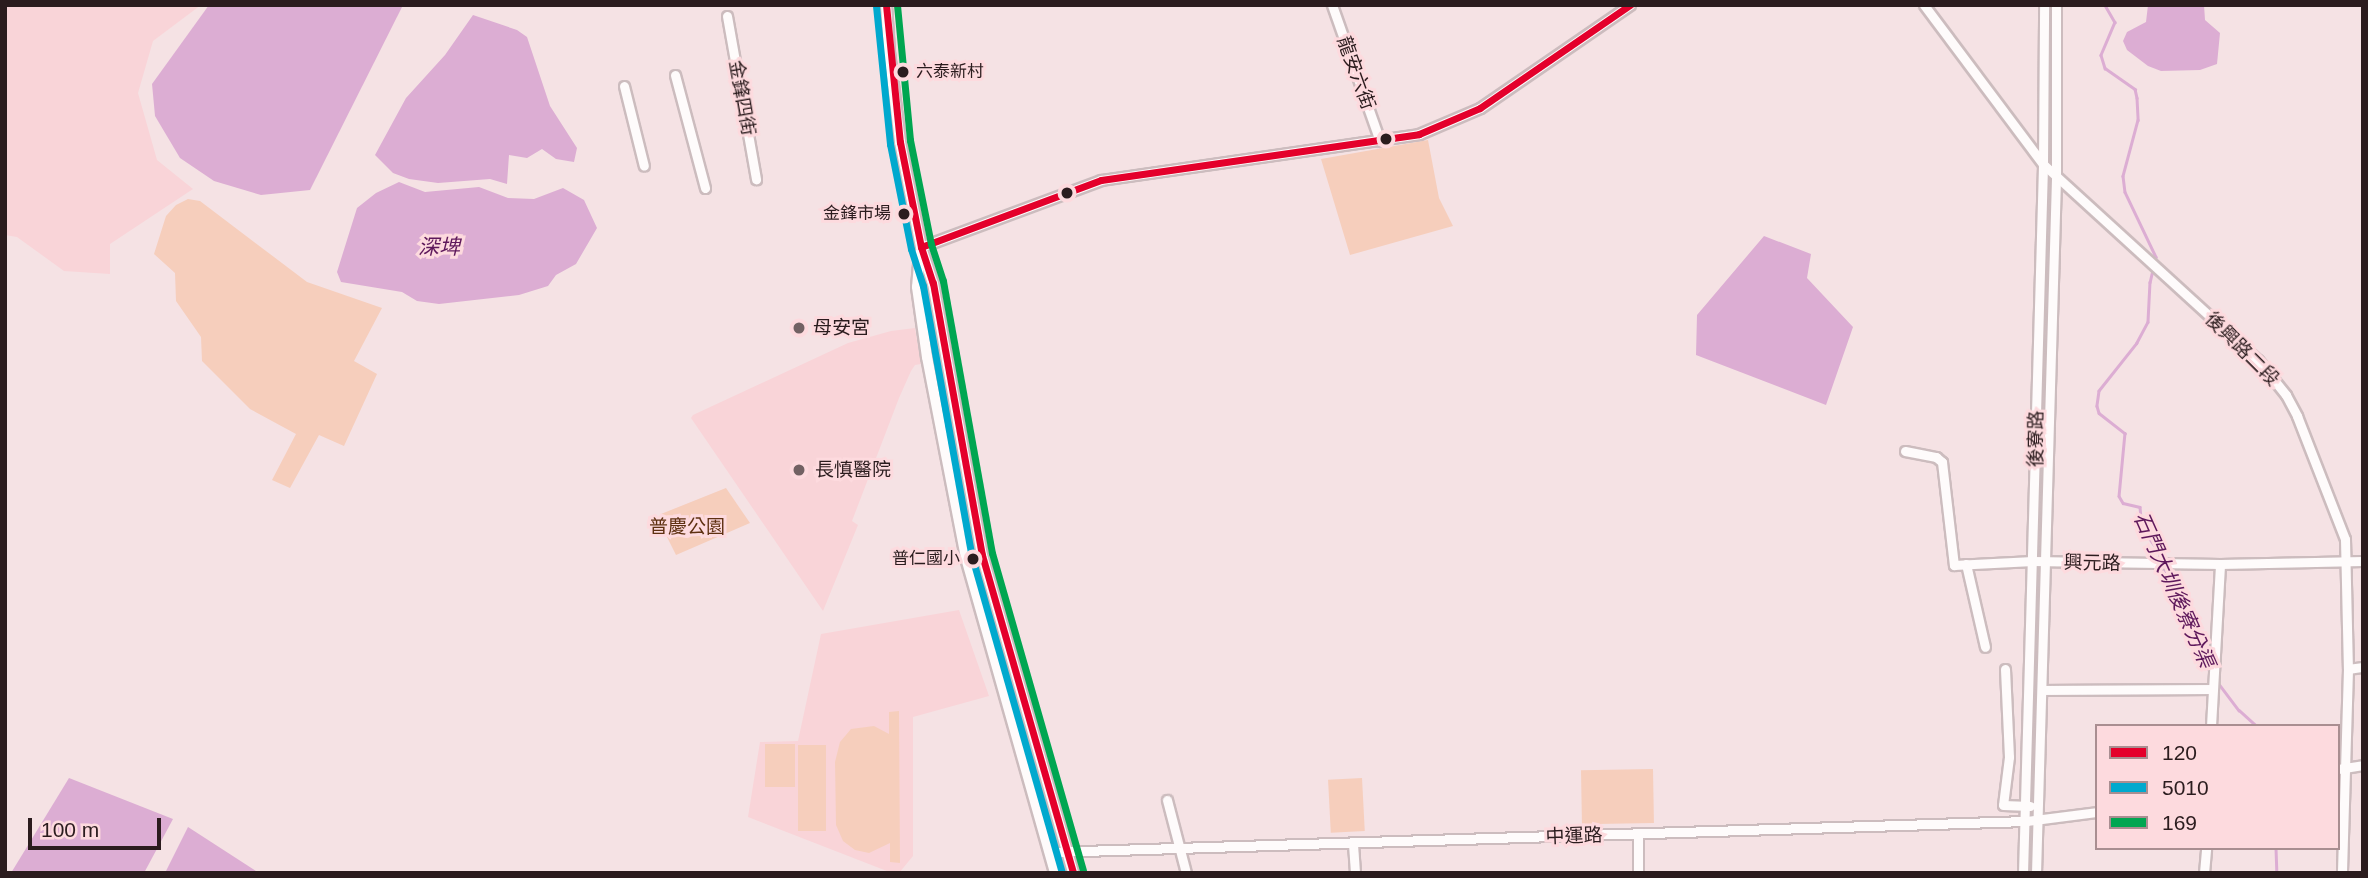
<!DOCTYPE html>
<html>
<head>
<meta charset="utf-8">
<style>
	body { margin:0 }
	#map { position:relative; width:2368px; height:878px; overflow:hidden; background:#f5e2e4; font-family:Helvetica,"Noto Sans TC",sans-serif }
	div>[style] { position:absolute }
	.built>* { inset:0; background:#f9d4d8 }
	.green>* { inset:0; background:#f6cebc; transform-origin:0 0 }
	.water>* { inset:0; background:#dcadd3 }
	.stream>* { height:2.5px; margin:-1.25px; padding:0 1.25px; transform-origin:1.25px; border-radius:1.25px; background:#dcadd3 }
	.roads { filter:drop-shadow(2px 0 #ccbcbe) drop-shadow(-2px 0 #ccbcbe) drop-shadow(0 2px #ccbcbe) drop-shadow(0 -2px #ccbcbe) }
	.minor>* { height:9px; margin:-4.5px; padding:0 4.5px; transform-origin:4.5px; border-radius:4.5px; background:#fefbfb }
	.major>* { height:10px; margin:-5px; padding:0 5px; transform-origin:5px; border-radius:5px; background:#fefbfb }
	.bus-1>* { height:7px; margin:-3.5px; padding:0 3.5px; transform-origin:3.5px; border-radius:3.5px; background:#e4002b }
	.bus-2>* { height:7px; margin:-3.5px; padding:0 3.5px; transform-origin:3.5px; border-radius:3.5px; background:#00a9ce }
	.bus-3>* { height:7px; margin:-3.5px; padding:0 3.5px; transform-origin:3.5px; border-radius:3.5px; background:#00a651 }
	.dots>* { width:19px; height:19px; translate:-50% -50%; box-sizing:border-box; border:4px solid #fddade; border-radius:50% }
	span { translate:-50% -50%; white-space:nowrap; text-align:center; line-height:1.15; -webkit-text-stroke:6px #fddade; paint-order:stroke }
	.bus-label { font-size:17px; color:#2b1c1e }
	.left { translate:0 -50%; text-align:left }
	.right { translate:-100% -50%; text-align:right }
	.street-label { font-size:19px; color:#2b1c1e }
	.poi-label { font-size:19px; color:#2b1c1e }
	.park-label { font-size:19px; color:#5e3011 }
	.water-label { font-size:21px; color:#5e185b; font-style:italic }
	.frame { position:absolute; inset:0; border:7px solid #2b1c1e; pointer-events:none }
	.legend { position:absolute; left:2095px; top:724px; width:245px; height:126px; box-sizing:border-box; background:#fddade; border:2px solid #a98e91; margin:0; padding:9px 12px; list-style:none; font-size:21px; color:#2b1c1e }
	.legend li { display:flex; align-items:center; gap:14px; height:35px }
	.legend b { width:35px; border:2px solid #a98e91 }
	.scale { position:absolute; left:28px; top:818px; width:133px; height:32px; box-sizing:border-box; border:4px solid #2b1c1e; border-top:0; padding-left:9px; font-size:21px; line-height:24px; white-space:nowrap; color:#2b1c1e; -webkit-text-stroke:5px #fddade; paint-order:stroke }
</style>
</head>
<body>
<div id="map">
	<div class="built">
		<i style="clip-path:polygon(5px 5px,201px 5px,153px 41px,138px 93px,157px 160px,193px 189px,110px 244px,110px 274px,64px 271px,17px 237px,5px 235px)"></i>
		<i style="clip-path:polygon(915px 328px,921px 364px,915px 365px,911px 371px,899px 398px,852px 521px,858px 525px,823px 611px,691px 418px,693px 415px,848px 343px,891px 331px)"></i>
		<i style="clip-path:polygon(959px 610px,989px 696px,913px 717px,913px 856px,899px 873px,892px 873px,748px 817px,760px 742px,798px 741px,821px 634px)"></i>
	</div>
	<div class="green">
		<i style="clip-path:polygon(1428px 140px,1439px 198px,1453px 226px,1350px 255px,1321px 159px)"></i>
		<i style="clip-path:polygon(188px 199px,200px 201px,307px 282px,382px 308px,354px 361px,377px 374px,344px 446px,319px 435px,290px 488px,272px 480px,296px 434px,250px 409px,202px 361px,201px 337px,176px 301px,175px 273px,154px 254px,166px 216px,176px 205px)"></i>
		<i style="clip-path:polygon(726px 488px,750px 523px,676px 555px,658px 519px,661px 514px)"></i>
		<i style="clip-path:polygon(899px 711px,900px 863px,890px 862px,890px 843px,869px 853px,855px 850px,843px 841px,836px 825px,835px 762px,840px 742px,851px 729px,874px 726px,889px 734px,889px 712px)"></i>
		<i style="left:765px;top:744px;width:30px;height:43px"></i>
		<i style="left:798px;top:745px;width:28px;height:86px"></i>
		<i style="left:1653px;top:769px;width:54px;height:72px;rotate:89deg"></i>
		<i style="left:1362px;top:778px;width:53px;height:34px;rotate:87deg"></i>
	</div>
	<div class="water">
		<i style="clip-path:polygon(209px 5px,403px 5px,310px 190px,261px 195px,214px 181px,180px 158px,155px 116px,152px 84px)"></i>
		<i style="clip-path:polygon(2148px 5px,2204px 5px,2205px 20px,2220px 33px,2217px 64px,2200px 70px,2161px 71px,2148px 66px,2127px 50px,2123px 41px,2127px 32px,2146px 22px)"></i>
		<i style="clip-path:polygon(473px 15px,517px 30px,527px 37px,550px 106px,577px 148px,574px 162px,556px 159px,542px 149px,527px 158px,509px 155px,507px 184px,490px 179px,438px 183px,409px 179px,393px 173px,375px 155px,406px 98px,445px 55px)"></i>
		<i style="clip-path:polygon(399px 182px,425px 192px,479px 187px,508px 198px,534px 199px,563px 188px,584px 200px,597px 228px,576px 264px,556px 275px,548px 286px,519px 295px,439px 304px,417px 301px,402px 292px,341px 282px,337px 272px,357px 208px,376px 193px)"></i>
		<i style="clip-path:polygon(1764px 236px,1811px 254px,1807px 278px,1853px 327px,1826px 405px,1696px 355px,1697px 315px)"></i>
		<i style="clip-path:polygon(69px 778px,173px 819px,144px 873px,11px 873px)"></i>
		<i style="clip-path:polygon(188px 827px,259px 873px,165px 873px)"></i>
	</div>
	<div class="stream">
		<i style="left:2105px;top:5px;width:20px;rotate:60deg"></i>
		<i style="left:2115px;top:22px;width:36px;rotate:113deg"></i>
		<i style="left:2101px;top:55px;width:14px;rotate:73deg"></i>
		<i style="left:2105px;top:68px;width:37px;rotate:35deg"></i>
		<i style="left:2135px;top:89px;width:9px;rotate:77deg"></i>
		<i style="left:2137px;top:98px;width:22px;rotate:87deg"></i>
		<i style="left:2138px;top:120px;width:58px;rotate:105deg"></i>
		<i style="left:2123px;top:176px;width:16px;rotate:83deg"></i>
		<i style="left:2125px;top:192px;width:72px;rotate:64.5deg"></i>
		<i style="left:2156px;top:257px;width:26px;rotate:103deg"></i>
		<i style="left:2150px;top:282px;width:40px;rotate:92.9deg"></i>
		<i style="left:2148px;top:322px;width:24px;rotate:118deg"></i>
		<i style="left:2137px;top:343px;width:61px;rotate:128.4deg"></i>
		<i style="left:2099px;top:391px;width:15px;rotate:98deg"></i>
		<i style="left:2097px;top:406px;width:7px;rotate:74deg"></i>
		<i style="left:2099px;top:413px;width:33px;rotate:38deg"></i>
		<i style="left:2125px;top:433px;width:63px;rotate:95.4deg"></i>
		<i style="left:2119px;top:496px;width:8px;rotate:60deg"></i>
		<i style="left:2123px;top:503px;width:17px;rotate:13deg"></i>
		<i style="left:2140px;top:507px;width:21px;rotate:85deg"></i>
		<i style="left:2142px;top:528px;width:29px;rotate:54deg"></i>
		<i style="left:2159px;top:551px;width:9px;rotate:77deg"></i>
		<i style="left:2162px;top:567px;width:115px;rotate:65.4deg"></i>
		<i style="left:2216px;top:680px;width:38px;rotate:53deg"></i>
		<i style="left:2239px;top:710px;width:24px;rotate:42deg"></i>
		<i style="left:2276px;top:848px;width:25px;rotate:88deg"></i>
	</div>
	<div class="roads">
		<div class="minor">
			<i style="left:1332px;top:5px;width:144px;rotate:70.6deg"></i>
			<i style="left:1924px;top:5px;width:199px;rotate:53.2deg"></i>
			<i style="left:2043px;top:164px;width:291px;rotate:42.4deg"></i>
			<i style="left:2258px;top:360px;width:45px;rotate:51.3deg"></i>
			<i style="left:2286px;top:395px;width:24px;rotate:62deg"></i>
			<i style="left:2297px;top:416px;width:132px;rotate:68.7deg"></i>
			<i style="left:2345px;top:539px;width:130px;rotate:88.7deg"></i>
			<i style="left:2348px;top:669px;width:204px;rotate:91.7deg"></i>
			<i style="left:727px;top:16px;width:166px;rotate:79.9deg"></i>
			<i style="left:675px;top:75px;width:117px;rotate:75.1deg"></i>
			<i style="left:624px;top:86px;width:82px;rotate:76deg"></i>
			<i style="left:921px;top:247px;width:192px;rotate:-20.4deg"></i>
			<i style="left:1101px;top:180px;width:321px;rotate:-8.2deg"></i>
			<i style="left:1419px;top:134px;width:66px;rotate:-23.1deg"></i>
			<i style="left:1480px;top:108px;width:182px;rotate:-34.5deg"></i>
			<i style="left:1905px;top:451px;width:32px;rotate:11deg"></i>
			<i style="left:1936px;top:457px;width:8px;rotate:40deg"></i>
			<i style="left:1942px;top:462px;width:104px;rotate:83.4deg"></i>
			<i style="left:1954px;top:565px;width:79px;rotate:-2.9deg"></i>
			<i style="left:2033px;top:561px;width:187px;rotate:0.9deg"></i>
			<i style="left:2220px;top:564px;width:143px;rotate:-1.2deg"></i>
			<i style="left:1966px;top:564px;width:85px;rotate:77.1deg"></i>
			<i style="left:2005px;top:669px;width:88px;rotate:87.4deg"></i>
			<i style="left:2009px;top:757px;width:48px;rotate:97.1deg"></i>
			<i style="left:2003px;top:805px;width:27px;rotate:2deg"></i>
			<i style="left:2348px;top:669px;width:15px;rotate:-8deg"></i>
			<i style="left:2043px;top:690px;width:167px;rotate:-0.3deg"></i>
			<i style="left:2211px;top:726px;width:162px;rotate:-86.8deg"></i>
			<i style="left:2338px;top:769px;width:25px;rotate:-9deg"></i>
			<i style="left:1167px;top:800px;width:75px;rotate:75.4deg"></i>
			<i style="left:1638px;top:834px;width:39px;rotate:90deg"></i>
			<i style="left:1353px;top:844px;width:29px;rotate:86deg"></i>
			<i style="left:1051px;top:852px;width:976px;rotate:-1.82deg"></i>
			<i style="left:2027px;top:821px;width:71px;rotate:-7.3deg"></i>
			<i style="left:2023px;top:873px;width:709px;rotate:-88.38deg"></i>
			<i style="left:2043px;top:164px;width:159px;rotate:-89.6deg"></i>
			<i style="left:2036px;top:873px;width:696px;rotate:-88.35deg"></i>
			<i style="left:2056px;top:177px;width:172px;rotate:-90deg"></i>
			<i style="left:2204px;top:873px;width:25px;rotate:-85deg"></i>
		</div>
		<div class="major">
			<i style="left:886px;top:5px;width:47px;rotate:86.3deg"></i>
			<i style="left:889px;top:52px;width:91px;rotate:83deg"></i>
			<i style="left:900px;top:142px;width:107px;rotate:78.7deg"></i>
			<i style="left:921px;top:247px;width:38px;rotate:72deg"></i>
			<i style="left:933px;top:283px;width:276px;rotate:79.8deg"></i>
			<i style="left:982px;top:555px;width:331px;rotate:74deg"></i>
			<i style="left:920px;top:253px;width:34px;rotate:95deg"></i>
			<i style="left:917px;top:287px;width:71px;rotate:81.9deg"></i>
			<i style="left:927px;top:357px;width:205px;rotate:79deg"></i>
			<i style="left:966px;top:558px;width:327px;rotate:74.2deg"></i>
		</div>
	</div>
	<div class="bus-1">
		<i style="left:886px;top:5px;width:138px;rotate:84.2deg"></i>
		<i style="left:900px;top:142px;width:107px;rotate:78.7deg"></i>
		<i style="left:921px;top:247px;width:38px;rotate:72deg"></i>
		<i style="left:933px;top:283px;width:276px;rotate:79.8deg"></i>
		<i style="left:982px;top:555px;width:331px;rotate:74deg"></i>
		<i style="left:921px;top:247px;width:192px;rotate:-20.4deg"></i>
		<i style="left:1101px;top:180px;width:321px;rotate:-8.2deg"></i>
		<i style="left:1419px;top:134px;width:66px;rotate:-23.1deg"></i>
		<i style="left:1480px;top:108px;width:182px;rotate:-34.5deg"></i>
	</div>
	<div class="bus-2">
		<i style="left:876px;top:6px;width:139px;rotate:84.2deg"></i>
		<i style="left:890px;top:144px;width:107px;rotate:78.7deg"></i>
		<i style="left:911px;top:249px;width:39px;rotate:72deg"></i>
		<i style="left:923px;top:286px;width:275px;rotate:79.8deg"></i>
		<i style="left:972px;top:557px;width:329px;rotate:74.1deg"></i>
	</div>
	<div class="bus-3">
		<i style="left:897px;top:5px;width:136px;rotate:84.5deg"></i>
		<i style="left:910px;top:140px;width:106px;rotate:78.6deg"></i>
		<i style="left:931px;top:244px;width:39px;rotate:72deg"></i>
		<i style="left:943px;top:281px;width:276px;rotate:79.8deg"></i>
		<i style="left:992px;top:553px;width:330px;rotate:74deg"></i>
	</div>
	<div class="dots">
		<i style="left:903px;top:72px;background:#2b1c1e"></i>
		<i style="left:1386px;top:139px;background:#2b1c1e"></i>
		<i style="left:1067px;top:193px;background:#2b1c1e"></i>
		<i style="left:904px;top:214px;background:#2b1c1e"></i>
		<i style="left:799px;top:328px;background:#726163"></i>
		<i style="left:799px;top:470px;background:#726163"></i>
		<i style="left:973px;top:559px;background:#2b1c1e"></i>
	</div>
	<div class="bus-label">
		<span class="left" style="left:916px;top:72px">六泰新村</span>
		<span class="right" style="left:891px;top:214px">金鋒市場</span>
		<span class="right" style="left:960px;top:559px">普仁國小</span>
	</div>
	<div class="street-label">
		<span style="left:1356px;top:73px;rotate:70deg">龍安六街</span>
		<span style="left:742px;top:98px;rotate:80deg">金鋒四街</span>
		<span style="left:2242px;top:349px;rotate:45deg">後興路二段</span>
		<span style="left:2036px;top:439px;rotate:-89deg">後寮路</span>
		<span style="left:2092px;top:563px;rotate:1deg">興元路</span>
		<span style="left:1574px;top:836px;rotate:-2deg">中運路</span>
	</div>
	<div class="poi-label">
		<span class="left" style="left:813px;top:328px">母安宮</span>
		<span class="left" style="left:815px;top:470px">長慎醫院</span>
	</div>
	<div class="park-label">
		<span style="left:687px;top:527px">普慶公園</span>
	</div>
	<div class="water-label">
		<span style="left:439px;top:247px">深埤</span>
		<span style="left:2174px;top:590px;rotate:66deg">石門大圳後寮分渠</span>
	</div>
	<div class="frame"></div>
	<ul class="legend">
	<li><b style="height:9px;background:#e4002b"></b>120</li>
	<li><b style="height:9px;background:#00a9ce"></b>5010</li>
	<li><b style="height:9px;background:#00a651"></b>169</li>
	</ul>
	<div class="scale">100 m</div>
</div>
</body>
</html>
